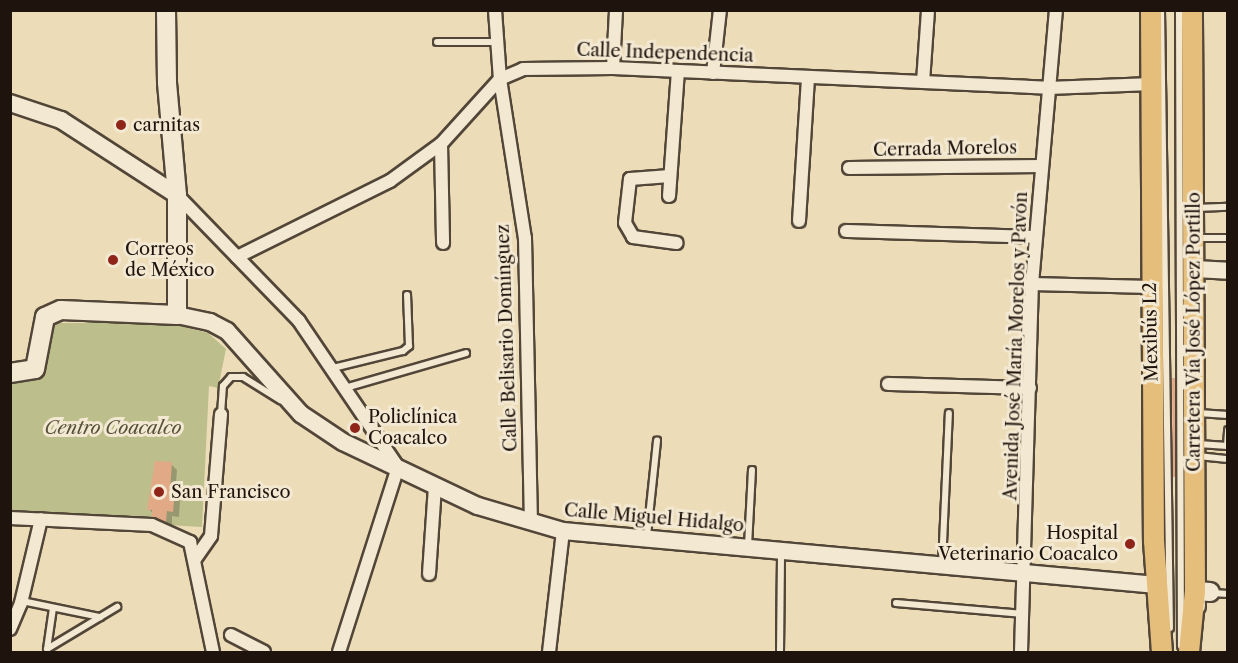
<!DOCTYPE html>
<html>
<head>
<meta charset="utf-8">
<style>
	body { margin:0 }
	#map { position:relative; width:1238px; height:663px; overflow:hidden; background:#ecdcb8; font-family:"Libre Caslon Text",serif }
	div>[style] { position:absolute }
	.green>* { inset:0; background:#bcbf8c }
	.shadow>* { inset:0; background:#0003 }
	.building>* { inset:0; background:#e2a986 }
	.roads { filter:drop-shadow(2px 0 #524638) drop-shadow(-2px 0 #524638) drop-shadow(0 2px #524638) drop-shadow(0 -2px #524638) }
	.service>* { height:6px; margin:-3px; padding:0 3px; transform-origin:3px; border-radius:3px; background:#f3e8d1 }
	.minor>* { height:12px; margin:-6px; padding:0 6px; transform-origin:6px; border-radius:6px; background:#f3e8d1 }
	.tertiary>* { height:16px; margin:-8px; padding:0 8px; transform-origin:8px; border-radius:8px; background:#f3e8d1 }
	.secondary>* { height:18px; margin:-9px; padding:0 9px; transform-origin:9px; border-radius:9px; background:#f3e8d1 }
	.primary>* { height:20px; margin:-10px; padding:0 10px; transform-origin:10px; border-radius:10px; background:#e6be7c }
	.dots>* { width:16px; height:16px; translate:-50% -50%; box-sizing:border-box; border:3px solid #f3e8d1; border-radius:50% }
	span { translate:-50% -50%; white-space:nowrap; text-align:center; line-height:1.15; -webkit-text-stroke:6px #f3e8d1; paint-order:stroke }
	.street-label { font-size:18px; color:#1f140d }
	.poi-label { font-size:18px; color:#1f140d }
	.left { translate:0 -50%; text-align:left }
	.right { translate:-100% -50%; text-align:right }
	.park-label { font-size:18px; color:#565039; font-style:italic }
	.frame { position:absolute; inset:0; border:12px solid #1f140d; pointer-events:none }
</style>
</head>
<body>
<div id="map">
	<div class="green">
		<i style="clip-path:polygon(50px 323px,169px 323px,208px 333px,226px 349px,218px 388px,209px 386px,202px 527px,11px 516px,11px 380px,33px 379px,44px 359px)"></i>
	</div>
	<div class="shadow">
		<i style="clip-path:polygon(1174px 380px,1178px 383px,1176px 478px,1175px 476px)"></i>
		<i style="clip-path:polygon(171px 464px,177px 470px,175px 495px,180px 500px,179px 517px,172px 516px,172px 527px,160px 522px,149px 509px)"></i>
	</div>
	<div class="building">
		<i style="clip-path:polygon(1172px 378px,1175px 378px,1175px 477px,1173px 477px)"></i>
		<i style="clip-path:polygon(155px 461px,172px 462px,170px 492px,175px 493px,173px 512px,167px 511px,166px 522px,152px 517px,152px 510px,147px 510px)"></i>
	</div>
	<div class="roads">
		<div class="service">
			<i style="left:1161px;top:10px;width:618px;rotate:89.17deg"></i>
			<i style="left:1179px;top:10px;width:636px;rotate:89.82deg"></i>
			<i style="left:437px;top:42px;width:60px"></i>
			<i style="left:1195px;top:208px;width:33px;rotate:-2deg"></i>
			<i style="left:1195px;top:238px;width:33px"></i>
			<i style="left:333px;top:368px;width:72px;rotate:-13.7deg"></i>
			<i style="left:403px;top:351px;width:8px;rotate:-40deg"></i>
			<i style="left:409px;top:346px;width:51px;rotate:-92.2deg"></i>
			<i style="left:345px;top:388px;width:126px;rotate:-16.1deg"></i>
			<i style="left:1198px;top:413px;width:30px;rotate:4deg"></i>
			<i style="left:221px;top:414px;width:28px;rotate:-86deg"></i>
			<i style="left:223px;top:386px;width:12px;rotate:-48deg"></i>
			<i style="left:231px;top:377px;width:12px"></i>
			<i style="left:243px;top:377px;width:44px;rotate:31.9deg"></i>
			<i style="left:1198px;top:444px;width:30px;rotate:4deg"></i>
			<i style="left:1227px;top:446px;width:16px;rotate:-86deg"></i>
			<i style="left:1198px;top:456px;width:30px;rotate:6deg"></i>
			<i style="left:647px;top:536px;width:96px;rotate:-84deg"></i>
			<i style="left:748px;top:546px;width:76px;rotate:-87deg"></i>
			<i style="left:942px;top:565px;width:152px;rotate:-87.4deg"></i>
			<i style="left:1213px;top:593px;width:15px;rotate:4deg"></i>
			<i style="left:22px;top:601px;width:80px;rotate:11.6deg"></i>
			<i style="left:896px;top:603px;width:128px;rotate:4.9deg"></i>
			<i style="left:53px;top:608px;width:41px;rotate:98.3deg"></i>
			<i style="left:47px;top:649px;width:82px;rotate:-31deg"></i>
			<i style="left:780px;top:652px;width:99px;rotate:-89.4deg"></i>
		</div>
		<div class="minor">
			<i style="left:495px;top:10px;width:69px;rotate:85.9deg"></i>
			<i style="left:500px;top:79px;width:161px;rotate:81.1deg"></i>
			<i style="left:525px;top:238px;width:283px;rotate:88.8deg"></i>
			<i style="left:613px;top:68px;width:58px;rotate:-87deg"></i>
			<i style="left:713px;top:73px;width:63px;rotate:-83.7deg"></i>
			<i style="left:923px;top:82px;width:72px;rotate:-86deg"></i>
			<i style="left:441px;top:144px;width:99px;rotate:88.8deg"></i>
			<i style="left:849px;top:168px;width:192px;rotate:-0.6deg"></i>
			<i style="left:670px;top:176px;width:40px;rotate:175.7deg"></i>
			<i style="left:630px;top:179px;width:44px;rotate:96.5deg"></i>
			<i style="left:625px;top:223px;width:16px;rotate:60deg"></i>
			<i style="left:633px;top:237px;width:44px;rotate:7.8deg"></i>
			<i style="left:177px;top:195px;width:175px;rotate:45.9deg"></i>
			<i style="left:299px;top:321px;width:176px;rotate:55.9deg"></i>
			<i style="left:398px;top:467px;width:194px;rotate:107.7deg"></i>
			<i style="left:669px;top:196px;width:125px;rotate:-85.9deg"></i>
			<i style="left:799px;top:221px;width:144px;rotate:-86.4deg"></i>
			<i style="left:846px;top:231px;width:189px;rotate:1.8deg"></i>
			<i style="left:237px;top:257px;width:171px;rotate:-26.4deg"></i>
			<i style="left:390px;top:181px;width:63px;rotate:-36deg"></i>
			<i style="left:441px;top:144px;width:88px;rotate:-47.8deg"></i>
			<i style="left:500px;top:79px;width:25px;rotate:-23deg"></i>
			<i style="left:523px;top:69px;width:90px;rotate:-0.6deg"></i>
			<i style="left:613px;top:68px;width:435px;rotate:2.6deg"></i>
			<i style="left:1048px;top:88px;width:104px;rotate:-2.2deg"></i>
			<i style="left:1032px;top:284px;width:119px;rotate:1.4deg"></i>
			<i style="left:888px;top:384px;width:142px;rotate:1.6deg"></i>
			<i style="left:10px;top:518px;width:142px;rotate:2.8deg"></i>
			<i style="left:152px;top:525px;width:42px;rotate:24.1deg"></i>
			<i style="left:190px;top:542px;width:112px;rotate:78.2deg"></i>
			<i style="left:195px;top:559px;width:28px;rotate:-55deg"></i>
			<i style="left:211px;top:536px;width:122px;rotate:-85.3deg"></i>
			<i style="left:429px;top:574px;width:88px;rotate:-86.1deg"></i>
			<i style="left:10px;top:629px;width:28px;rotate:-67deg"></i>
			<i style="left:21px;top:603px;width:86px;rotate:-76.6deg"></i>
			<i style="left:231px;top:635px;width:37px;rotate:27deg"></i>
			<i style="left:549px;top:652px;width:122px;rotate:-83.4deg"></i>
			<i style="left:1021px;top:652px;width:368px;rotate:-88.3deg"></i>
			<i style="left:1032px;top:284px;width:275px;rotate:-85deg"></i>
		</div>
		<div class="tertiary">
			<i style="left:10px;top:103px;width:54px;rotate:18.4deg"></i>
			<i style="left:61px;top:120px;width:138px;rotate:32.9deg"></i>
			<i style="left:1195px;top:269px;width:33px;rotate:3deg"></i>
			<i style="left:177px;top:315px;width:34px;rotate:12deg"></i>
			<i style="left:210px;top:322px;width:19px;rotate:28deg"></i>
			<i style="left:227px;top:331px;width:111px;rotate:48.3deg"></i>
			<i style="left:301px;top:414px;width:50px;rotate:33.7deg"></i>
			<i style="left:343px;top:442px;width:149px;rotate:25.4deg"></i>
			<i style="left:478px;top:506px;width:89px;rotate:16.4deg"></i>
			<i style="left:563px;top:531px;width:596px;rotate:5.19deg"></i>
		</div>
		<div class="secondary">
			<i style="left:10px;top:373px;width:25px;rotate:-9deg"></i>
			<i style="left:35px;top:369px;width:53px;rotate:-79.1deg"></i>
			<i style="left:45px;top:317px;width:17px;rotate:-24deg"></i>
			<i style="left:61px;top:310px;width:116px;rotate:2.5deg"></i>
			<i style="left:177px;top:315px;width:120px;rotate:-90deg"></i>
			<i style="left:177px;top:195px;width:113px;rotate:-95.1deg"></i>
			<i style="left:167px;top:82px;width:72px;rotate:-90.8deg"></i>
			<i style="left:1196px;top:606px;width:15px;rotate:-94deg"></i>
			<i style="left:1195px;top:591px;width:15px;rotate:4deg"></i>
		</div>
		<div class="primary">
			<i style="left:1151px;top:10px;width:531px;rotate:89.68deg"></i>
			<i style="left:1154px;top:541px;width:111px;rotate:85.9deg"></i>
			<i style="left:1189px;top:652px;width:61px;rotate:-84.4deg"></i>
			<i style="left:1195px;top:591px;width:581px;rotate:-90.3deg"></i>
		</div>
	</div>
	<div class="dots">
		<i style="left:121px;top:125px;background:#8f2418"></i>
		<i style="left:113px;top:260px;background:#8f2418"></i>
		<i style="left:355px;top:428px;background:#8f2418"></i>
		<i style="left:159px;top:492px;background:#8f2418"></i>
		<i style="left:1130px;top:544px;background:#8f2418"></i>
	</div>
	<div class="street-label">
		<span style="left:665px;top:53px;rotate:2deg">Calle Independencia</span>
		<span style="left:945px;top:149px;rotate:-1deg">Cerrada Morelos</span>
		<span style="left:1151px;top:332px;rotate:-91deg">Mexibús L2</span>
		<span style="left:1194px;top:332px;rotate:-90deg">Carretera Vía José López Portillo</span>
		<span style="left:507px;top:338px;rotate:-92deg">Calle Belisario Domínguez</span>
		<span style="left:1016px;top:346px;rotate:-88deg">Avenida José María Morelos y Pavón</span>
		<span style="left:654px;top:518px;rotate:5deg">Calle Miguel Hidalgo</span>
	</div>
	<div class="poi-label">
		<span class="left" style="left:133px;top:125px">carnitas</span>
		<span class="left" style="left:125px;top:260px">Correos<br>de México</span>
		<span class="left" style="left:368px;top:428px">Policlínica<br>Coacalco</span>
		<span class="left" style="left:171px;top:492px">San Francisco</span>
		<span class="right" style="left:1118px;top:544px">Hospital<br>Veterinario Coacalco</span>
	</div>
	<div class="park-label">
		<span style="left:113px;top:428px">Centro Coacalco</span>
	</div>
	<div class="frame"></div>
</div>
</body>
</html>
